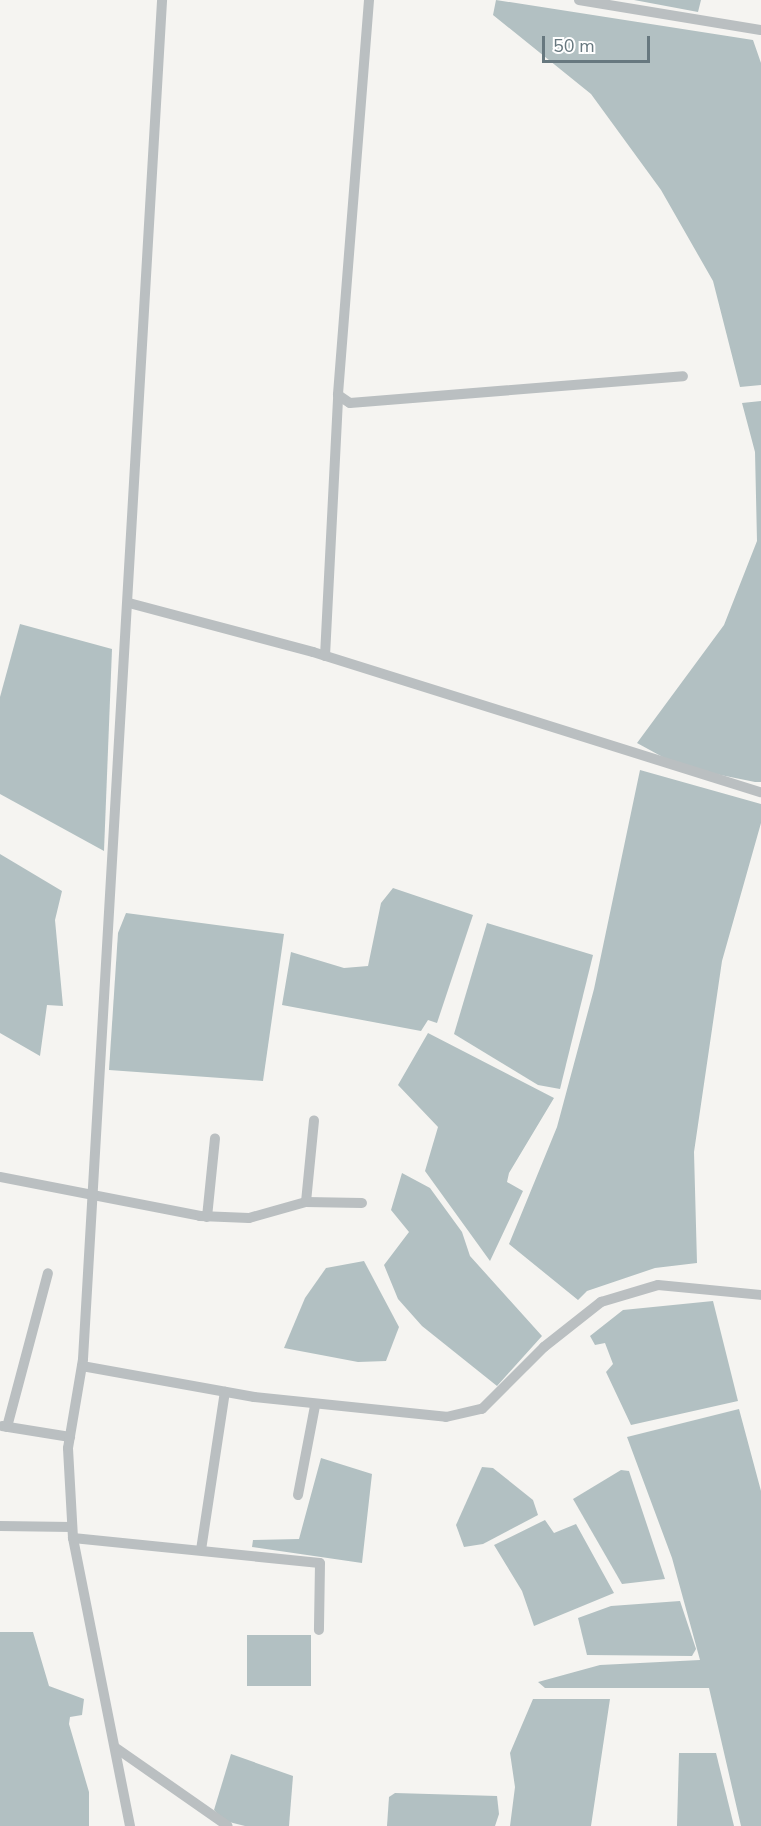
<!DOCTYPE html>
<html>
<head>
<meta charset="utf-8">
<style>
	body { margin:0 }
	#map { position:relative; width:761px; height:1826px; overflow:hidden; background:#f5f4f1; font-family:"Nunito Sans",sans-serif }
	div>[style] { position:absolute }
	.water>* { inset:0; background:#b2c0c2; transform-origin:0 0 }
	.minor>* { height:10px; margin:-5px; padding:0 5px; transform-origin:5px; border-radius:5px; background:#babfc1 }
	span { translate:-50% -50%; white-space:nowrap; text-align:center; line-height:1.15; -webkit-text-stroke:6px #fff; paint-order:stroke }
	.scale { position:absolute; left:542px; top:36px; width:108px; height:27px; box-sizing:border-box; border:3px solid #67787f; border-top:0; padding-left:8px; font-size:18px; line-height:21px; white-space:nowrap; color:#67787f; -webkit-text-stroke:4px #fff; paint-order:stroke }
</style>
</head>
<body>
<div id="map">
	<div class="water">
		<i style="clip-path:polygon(496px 0,753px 40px,761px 63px,761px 385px,740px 387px,713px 281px,661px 190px,591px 94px,493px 15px)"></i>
		<i style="clip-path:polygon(634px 0,701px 0,698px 12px)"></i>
		<i style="clip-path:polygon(761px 401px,761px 782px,755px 782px,681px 767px,637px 743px,724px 625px,757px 541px,755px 452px,742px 403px)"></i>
		<i style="clip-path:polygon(20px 624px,112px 649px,104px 851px,0 794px,0 697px)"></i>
		<i style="clip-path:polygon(640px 770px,761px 804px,761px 823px,722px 961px,694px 1152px,697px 1263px,655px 1268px,587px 1291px,578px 1300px,509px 1244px,557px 1127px,594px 989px)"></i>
		<i style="clip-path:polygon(0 854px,62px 891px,55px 920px,63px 1006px,47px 1005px,40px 1056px,0 1033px)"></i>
		<i style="clip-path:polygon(393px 888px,473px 915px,437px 1023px,428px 1020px,421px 1031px,282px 1005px,291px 952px,344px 968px,368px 966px,381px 903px)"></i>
		<i style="clip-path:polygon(126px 913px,284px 934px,263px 1081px,109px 1070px,118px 933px)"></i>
		<i style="clip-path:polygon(487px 923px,593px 955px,560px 1089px,538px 1085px,454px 1034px)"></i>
		<i style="clip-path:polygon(428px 1033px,554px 1098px,509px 1173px,507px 1182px,523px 1191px,490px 1261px,425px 1171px,438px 1127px,398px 1085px)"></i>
		<i style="clip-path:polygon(402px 1173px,430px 1188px,462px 1232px,470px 1256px,542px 1336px,497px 1386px,422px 1326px,398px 1299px,384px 1265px,409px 1232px,391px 1210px)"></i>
		<i style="clip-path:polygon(364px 1261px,399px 1327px,386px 1361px,358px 1362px,284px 1348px,305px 1298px,326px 1268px)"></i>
		<i style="clip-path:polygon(713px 1301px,738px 1401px,631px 1425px,606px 1372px,613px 1364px,605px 1343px,595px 1345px,590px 1336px,623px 1310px)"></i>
		<i style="clip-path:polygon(739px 1409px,761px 1491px,761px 1826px,741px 1826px,709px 1688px,545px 1688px,538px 1682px,600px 1665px,700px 1660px,672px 1558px,627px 1437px)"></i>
		<i style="clip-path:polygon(321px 1458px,372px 1474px,362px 1563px,252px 1547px,253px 1540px,299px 1539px)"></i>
		<i style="clip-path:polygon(482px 1467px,493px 1468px,533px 1500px,538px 1515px,483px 1544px,464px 1547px,456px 1525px)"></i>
		<i style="clip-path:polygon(621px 1470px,629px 1471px,665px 1579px,622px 1584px,573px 1499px)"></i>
		<i style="clip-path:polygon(545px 1520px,554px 1533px,576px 1524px,614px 1593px,534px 1626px,522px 1591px,494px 1545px)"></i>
		<i style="clip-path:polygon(680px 1601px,696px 1649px,692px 1656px,587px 1655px,578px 1618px,611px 1606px)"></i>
		<i style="clip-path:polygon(0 1632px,33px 1632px,49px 1686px,84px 1699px,82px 1715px,70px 1717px,69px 1724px,89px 1792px,89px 1826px,0 1826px)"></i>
		<i style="left:247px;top:1635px;width:64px;height:51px"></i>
		<i style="clip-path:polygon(533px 1699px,610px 1699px,591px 1826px,510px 1826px,515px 1787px,510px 1753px)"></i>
		<i style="clip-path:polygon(679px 1753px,716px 1753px,734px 1826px,677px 1826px)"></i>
		<i style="clip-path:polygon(231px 1754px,293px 1776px,289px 1826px,245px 1826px,225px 1821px,214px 1810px)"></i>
		<i style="clip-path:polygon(395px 1793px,497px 1796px,499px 1814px,495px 1826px,387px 1826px,389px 1797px)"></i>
	</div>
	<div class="minor">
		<i style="left:369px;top:0;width:396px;rotate:94.5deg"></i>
		<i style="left:338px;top:395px;width:14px;rotate:34deg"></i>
		<i style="left:350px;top:403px;width:334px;rotate:-4.6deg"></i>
		<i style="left:579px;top:0;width:184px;rotate:9.4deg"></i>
		<i style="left:129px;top:603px;width:190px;rotate:14.9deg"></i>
		<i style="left:313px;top:652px;width:469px;rotate:17.4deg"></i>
		<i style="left:325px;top:656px;width:261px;rotate:-87.1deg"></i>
		<i style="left:0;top:1177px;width:204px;rotate:11deg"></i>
		<i style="left:200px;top:1216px;width:49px;rotate:2.3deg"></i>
		<i style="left:249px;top:1218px;width:59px;rotate:-15.7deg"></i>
		<i style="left:306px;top:1202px;width:56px;rotate:1deg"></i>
		<i style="left:306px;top:1202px;width:82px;rotate:-84.4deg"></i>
		<i style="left:207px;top:1217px;width:79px;rotate:-84.2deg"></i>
		<i style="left:82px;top:1366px;width:175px;rotate:10.2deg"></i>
		<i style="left:254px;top:1397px;width:193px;rotate:5.9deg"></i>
		<i style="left:446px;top:1417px;width:37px;rotate:-13deg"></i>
		<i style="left:482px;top:1409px;width:88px;rotate:-45deg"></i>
		<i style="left:544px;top:1347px;width:73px;rotate:-38.3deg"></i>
		<i style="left:601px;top:1302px;width:59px;rotate:-16.6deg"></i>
		<i style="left:658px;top:1285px;width:103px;rotate:5.5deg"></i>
		<i style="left:2px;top:1426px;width:69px;rotate:9.2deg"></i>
		<i style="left:7px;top:1427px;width:159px;rotate:-75.1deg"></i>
		<i style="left:298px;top:1495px;width:91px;rotate:-79.2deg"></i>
		<i style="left:0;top:1526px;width:72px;rotate:0.8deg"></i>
		<i style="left:73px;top:1538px;width:248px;rotate:5.8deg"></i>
		<i style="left:320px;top:1563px;width:67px;rotate:90.9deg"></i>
		<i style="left:201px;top:1550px;width:160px;rotate:-81.4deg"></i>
		<i style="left:116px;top:1748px;width:136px;rotate:34.9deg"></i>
		<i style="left:130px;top:1826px;width:294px;rotate:-101.2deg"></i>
		<i style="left:73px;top:1538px;width:90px;rotate:-93.2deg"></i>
		<i style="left:68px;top:1448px;width:90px;rotate:-80.4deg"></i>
		<i style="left:83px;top:1359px;width:1361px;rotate:-86.67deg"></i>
	</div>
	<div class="scale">50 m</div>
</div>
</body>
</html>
